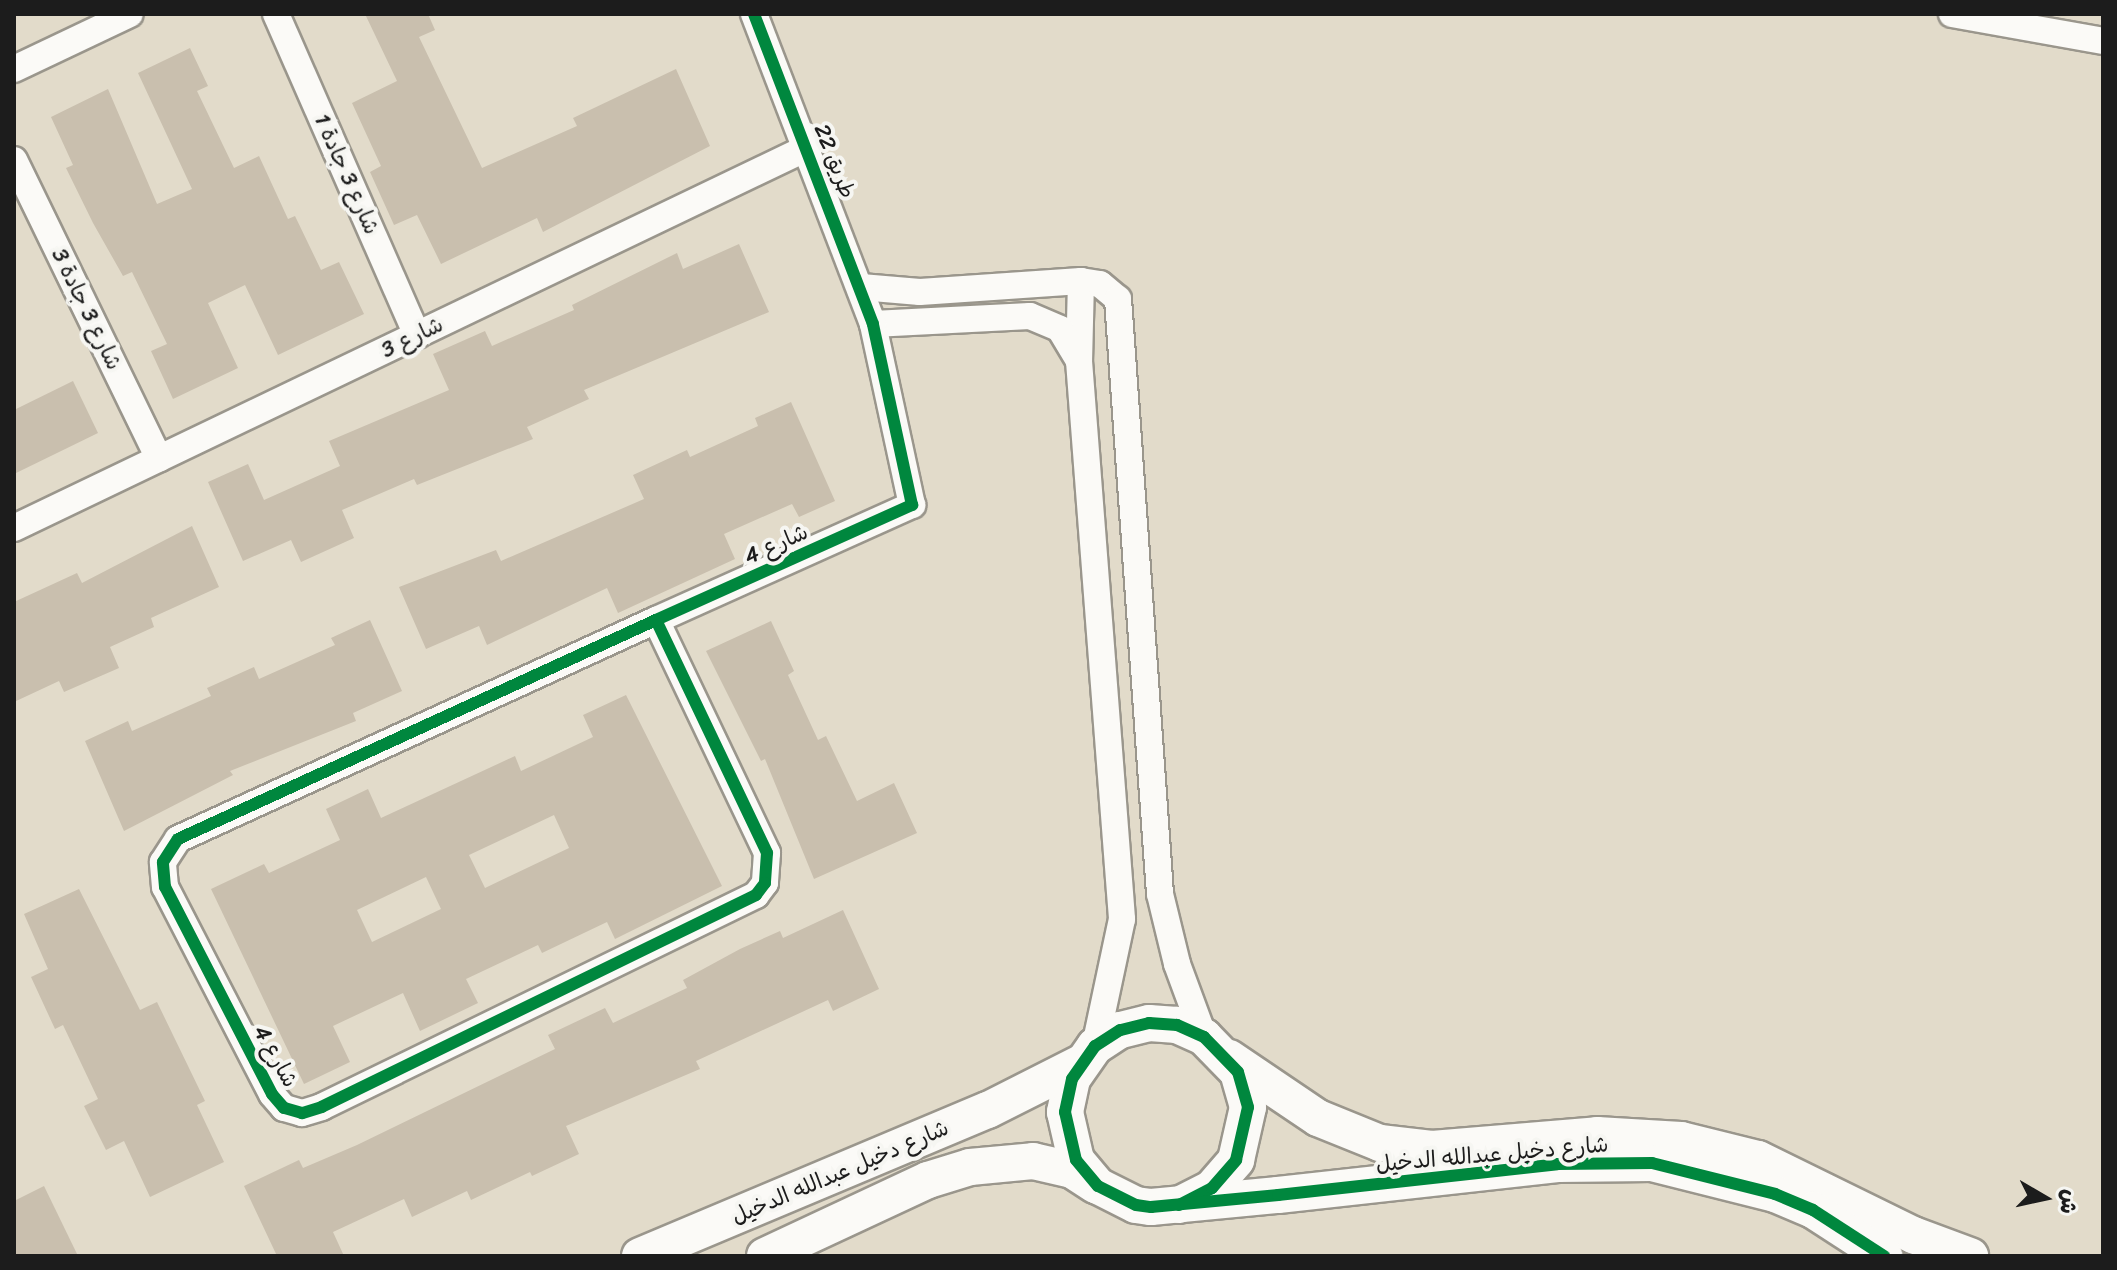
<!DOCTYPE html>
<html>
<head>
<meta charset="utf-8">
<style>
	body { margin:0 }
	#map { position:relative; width:2117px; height:1270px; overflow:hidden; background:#e2dbca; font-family:Sriracha,"Playpen Sans Arabic",sans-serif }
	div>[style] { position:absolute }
	.building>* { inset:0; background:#c9bfae }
	.roads { filter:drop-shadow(2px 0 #9a968c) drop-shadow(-2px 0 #9a968c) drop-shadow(0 2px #9a968c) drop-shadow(0 -2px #9a968c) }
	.street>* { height:26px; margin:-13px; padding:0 13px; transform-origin:13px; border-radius:13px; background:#fbfaf7 }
	.secondary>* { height:36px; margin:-18px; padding:0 18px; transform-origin:18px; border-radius:18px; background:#fbfaf7 }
	.cycleway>* { height:12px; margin:-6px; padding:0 6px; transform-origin:6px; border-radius:6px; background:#00873e }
	span { translate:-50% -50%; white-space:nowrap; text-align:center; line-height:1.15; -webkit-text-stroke:8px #f6f6f2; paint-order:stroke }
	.street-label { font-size:22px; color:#1c1c1c }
	.frame { position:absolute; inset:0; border:16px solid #1c1c1c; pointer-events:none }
	.north { position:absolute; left:2005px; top:1158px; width:80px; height:80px; -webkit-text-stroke:6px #f6f6f2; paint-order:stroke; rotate:99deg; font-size:22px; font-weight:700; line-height:32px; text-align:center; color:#1c1c1c }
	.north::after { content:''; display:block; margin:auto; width:28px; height:36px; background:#1c1c1c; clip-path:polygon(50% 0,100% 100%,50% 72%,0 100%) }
</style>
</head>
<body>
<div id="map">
	<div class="building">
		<i style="clip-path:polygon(365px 14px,428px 14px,435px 30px,419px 37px,482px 168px,577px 126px,573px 118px,676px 69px,710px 146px,543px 232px,537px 218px,441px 264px,417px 215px,394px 225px,370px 172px,381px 166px,352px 103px,397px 81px)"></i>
		<i style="clip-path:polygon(190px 48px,208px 86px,197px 91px,234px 168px,259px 156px,288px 219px,295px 216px,321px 270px,339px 262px,364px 314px,278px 355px,245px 285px,208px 303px,238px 368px,173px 399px,151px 351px,167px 344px,132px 272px,123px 276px,93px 223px,66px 168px,73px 165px,51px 117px,108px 89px,157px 204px,192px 189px,138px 73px)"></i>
		<i style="clip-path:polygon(739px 244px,769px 312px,584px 390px,589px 399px,527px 427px,533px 439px,417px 485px,414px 479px,342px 510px,354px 538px,301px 562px,291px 540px,243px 561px,208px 482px,248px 464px,264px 500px,340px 466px,329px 441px,449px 390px,433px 354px,485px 331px,492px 346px,574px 310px,572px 305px,677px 253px,683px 269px)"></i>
		<i style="clip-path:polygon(73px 381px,98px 433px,14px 474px,14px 410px)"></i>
		<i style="clip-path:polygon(791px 402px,835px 501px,799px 517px,792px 504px,724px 534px,735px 559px,618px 613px,607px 588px,487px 645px,479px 626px,426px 649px,399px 587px,496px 550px,501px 561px,644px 499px,633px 475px,687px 450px,690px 457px,758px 426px,755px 418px)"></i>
		<i style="clip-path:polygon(192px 526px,219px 587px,151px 618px,154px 627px,110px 647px,119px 668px,64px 692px,59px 681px,14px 702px,14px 602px,77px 573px,82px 583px)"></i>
		<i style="clip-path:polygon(370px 620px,402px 691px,353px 713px,356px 721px,230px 771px,233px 775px,124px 831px,85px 741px,128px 721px,132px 731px,211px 696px,207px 688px,254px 667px,259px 679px,335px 645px,331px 638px)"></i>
		<i style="clip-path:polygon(771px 621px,794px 671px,788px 675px,818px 740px,826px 736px,857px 801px,894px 783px,917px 833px,814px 879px,765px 759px,761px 761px,706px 651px)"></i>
		<i style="clip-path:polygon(evenodd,626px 695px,722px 886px,615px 939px,607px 922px,542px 953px,538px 945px,466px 979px,478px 1003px,420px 1031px,403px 993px,333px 1026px,350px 1062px,304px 1084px,211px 889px,264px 864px,269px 873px,340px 840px,326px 809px,368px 789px,381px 818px,515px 756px,521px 771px,593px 737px,583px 715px,626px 695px,554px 815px,569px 848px,485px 888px,469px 855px,554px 815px,626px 695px,426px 877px,441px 909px,372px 942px,357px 910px,426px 877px)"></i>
		<i style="clip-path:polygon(79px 889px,140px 1010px,157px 1002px,205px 1101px,197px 1105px,224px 1162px,150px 1197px,124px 1141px,106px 1150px,84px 1106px,98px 1099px,63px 1025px,55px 1029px,31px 977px,48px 969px,24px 914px)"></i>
		<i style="clip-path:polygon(843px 910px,879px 989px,833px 1011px,828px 1000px,696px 1061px,700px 1069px,566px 1126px,579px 1154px,532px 1176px,530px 1172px,471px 1200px,467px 1191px,412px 1217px,404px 1199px,333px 1232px,344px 1256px,277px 1256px,244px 1186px,299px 1160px,303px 1168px,357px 1145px,555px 1049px,548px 1035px,605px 1008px,613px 1023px,687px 988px,683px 980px,740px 949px,780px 931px,783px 938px)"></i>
		<i style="clip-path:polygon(44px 1186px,78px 1256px,14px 1256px,14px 1201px)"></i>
	</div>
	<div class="roads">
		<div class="street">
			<i style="left:276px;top:14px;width:351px;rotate:66.3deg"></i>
			<i style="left:1952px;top:14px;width:153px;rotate:10.1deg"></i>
			<i style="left:14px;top:69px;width:128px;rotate:-25.4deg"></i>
			<i style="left:14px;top:160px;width:332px;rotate:64.1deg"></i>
			<i style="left:1081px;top:281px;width:80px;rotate:91.4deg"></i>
			<i style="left:1079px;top:361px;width:560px;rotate:85.59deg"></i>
			<i style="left:1122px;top:919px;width:130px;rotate:102deg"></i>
			<i style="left:861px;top:287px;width:59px;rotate:4.8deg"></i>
			<i style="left:920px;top:292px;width:161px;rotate:-3.9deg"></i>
			<i style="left:1081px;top:281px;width:19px;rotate:9deg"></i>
			<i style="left:1100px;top:284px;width:23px;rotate:40deg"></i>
			<i style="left:1118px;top:299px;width:596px;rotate:85.96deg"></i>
			<i style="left:1160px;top:894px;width:72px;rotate:76.3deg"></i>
			<i style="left:1177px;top:964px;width:78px;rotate:69.7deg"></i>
			<i style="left:873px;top:324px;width:157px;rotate:-2.9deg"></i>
			<i style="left:1030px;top:316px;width:33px;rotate:23deg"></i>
			<i style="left:1060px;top:329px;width:37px;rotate:59deg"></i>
			<i style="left:14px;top:528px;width:882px;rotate:-25.61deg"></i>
			<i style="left:656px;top:620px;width:258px;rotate:64.5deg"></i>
			<i style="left:767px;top:853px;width:30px;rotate:94deg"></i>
			<i style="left:765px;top:883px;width:15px;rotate:127deg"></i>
			<i style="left:756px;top:895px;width:483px;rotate:154deg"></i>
			<i style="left:322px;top:1107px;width:21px;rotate:163deg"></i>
			<i style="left:302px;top:1113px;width:19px;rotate:-164deg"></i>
			<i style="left:284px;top:1108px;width:18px;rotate:-131deg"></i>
			<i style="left:272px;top:1094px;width:233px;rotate:-117.3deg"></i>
			<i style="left:165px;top:887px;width:25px;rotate:-95deg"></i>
			<i style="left:163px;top:862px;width:27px;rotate:-57deg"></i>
			<i style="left:178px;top:839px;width:526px;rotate:-24.62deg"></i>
			<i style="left:656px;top:620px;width:281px;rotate:-24.2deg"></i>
			<i style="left:912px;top:505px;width:185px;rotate:-102.2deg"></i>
			<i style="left:873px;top:324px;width:332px;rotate:-111deg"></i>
		</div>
		<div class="secondary">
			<i style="left:1229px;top:1058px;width:107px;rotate:34deg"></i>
			<i style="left:1318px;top:1118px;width:67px;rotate:22deg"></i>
			<i style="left:1380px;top:1143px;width:52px;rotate:6.6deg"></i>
			<i style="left:1432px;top:1149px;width:166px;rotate:-4.8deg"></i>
			<i style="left:1597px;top:1135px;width:84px;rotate:3.4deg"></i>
			<i style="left:1681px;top:1140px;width:79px;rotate:13.9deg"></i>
			<i style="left:1758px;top:1159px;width:173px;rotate:26.1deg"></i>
			<i style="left:1913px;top:1235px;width:61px;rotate:20.2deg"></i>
			<i style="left:1179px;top:1205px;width:37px;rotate:-27deg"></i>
			<i style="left:1212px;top:1188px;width:37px;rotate:-49deg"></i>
			<i style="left:1236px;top:1160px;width:54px;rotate:-77.2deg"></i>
			<i style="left:1248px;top:1107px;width:36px;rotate:-106deg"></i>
			<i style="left:1238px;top:1072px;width:49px;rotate:-134.2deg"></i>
			<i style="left:1204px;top:1037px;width:30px;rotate:-156deg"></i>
			<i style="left:1177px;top:1025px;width:28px;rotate:-176deg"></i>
			<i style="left:1149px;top:1023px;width:30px;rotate:166deg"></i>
			<i style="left:1120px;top:1030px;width:30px;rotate:147deg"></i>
			<i style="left:1095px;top:1046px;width:40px;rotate:124.9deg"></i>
			<i style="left:1072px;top:1079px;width:34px;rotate:102deg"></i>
			<i style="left:1065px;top:1112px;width:49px;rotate:77.1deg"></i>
			<i style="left:1076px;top:1160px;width:34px;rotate:50deg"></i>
			<i style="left:1098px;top:1186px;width:42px;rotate:26.6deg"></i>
			<i style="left:1136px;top:1205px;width:15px;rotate:8deg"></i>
			<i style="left:1151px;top:1207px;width:128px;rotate:-5.4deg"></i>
			<i style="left:1278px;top:1195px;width:281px;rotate:-6.3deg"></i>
			<i style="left:1557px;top:1164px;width:95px;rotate:-0.6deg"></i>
			<i style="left:1652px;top:1163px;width:127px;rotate:14.1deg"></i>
			<i style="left:1775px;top:1194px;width:41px;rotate:22.8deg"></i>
			<i style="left:1813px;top:1210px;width:85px;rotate:32.9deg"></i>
			<i style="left:640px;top:1256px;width:377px;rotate:-22.8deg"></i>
			<i style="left:988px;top:1110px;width:104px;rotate:-26.8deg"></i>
			<i style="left:765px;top:1256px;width:180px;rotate:-25deg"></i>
			<i style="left:928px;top:1180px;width:44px;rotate:-17.2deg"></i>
			<i style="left:970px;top:1167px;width:63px;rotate:-5.4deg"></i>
			<i style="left:1033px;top:1161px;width:40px;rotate:13deg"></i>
			<i style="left:1072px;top:1170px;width:27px;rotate:33deg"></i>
		</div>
	</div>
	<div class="cycleway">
		<i style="left:656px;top:620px;width:258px;rotate:64.5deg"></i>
		<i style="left:767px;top:853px;width:30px;rotate:94deg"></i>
		<i style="left:765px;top:883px;width:15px;rotate:127deg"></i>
		<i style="left:756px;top:895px;width:483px;rotate:154deg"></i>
		<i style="left:322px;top:1107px;width:21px;rotate:163deg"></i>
		<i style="left:302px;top:1113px;width:19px;rotate:-164deg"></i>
		<i style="left:284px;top:1108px;width:18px;rotate:-131deg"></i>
		<i style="left:272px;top:1094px;width:233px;rotate:-117.3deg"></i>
		<i style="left:165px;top:887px;width:25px;rotate:-95deg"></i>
		<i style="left:163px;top:862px;width:27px;rotate:-57deg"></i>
		<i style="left:178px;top:839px;width:526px;rotate:-24.62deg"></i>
		<i style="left:656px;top:620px;width:281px;rotate:-24.2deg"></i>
		<i style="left:912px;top:505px;width:185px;rotate:-102.2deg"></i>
		<i style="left:873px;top:324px;width:332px;rotate:-111deg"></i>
		<i style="left:1179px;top:1205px;width:37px;rotate:-27deg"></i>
		<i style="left:1212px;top:1188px;width:37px;rotate:-49deg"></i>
		<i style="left:1236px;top:1160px;width:54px;rotate:-77.2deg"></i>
		<i style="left:1248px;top:1107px;width:36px;rotate:-106deg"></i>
		<i style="left:1238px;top:1072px;width:49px;rotate:-134.2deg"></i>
		<i style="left:1204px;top:1037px;width:30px;rotate:-156deg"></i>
		<i style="left:1177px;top:1025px;width:28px;rotate:-176deg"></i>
		<i style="left:1149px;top:1023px;width:30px;rotate:166deg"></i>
		<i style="left:1120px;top:1030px;width:30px;rotate:147deg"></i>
		<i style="left:1095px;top:1046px;width:40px;rotate:124.9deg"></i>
		<i style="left:1072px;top:1079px;width:34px;rotate:102deg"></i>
		<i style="left:1065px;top:1112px;width:49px;rotate:77.1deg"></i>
		<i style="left:1076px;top:1160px;width:34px;rotate:50deg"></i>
		<i style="left:1098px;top:1186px;width:42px;rotate:26.6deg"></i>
		<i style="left:1136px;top:1205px;width:15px;rotate:8deg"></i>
		<i style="left:1151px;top:1207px;width:128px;rotate:-5.4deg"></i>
		<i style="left:1278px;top:1195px;width:281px;rotate:-6.3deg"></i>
		<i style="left:1557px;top:1164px;width:95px;rotate:-0.6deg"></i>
		<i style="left:1652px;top:1163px;width:127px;rotate:14.1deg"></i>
		<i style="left:1775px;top:1194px;width:41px;rotate:22.8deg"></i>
		<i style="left:1813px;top:1210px;width:85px;rotate:32.9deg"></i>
	</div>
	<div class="street-label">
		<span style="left:835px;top:161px;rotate:69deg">طريق 22</span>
		<span style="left:347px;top:174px;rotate:66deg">شارع 3 جادة 1</span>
		<span style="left:87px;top:309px;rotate:64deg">شارع 3 جادة 3</span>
		<span style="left:412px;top:337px;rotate:-26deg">شارع 3</span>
		<span style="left:776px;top:544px;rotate:-24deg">شارع 4</span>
		<span style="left:276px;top:1056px;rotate:61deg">شارع 4</span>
		<span style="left:1492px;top:1154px;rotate:-5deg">شارع دخيل عبدالله الدخيل</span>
		<span style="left:840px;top:1172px;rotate:-23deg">شارع دخيل عبدالله الدخيل</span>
	</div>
	<div class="frame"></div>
	<div class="north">ش</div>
</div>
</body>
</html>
